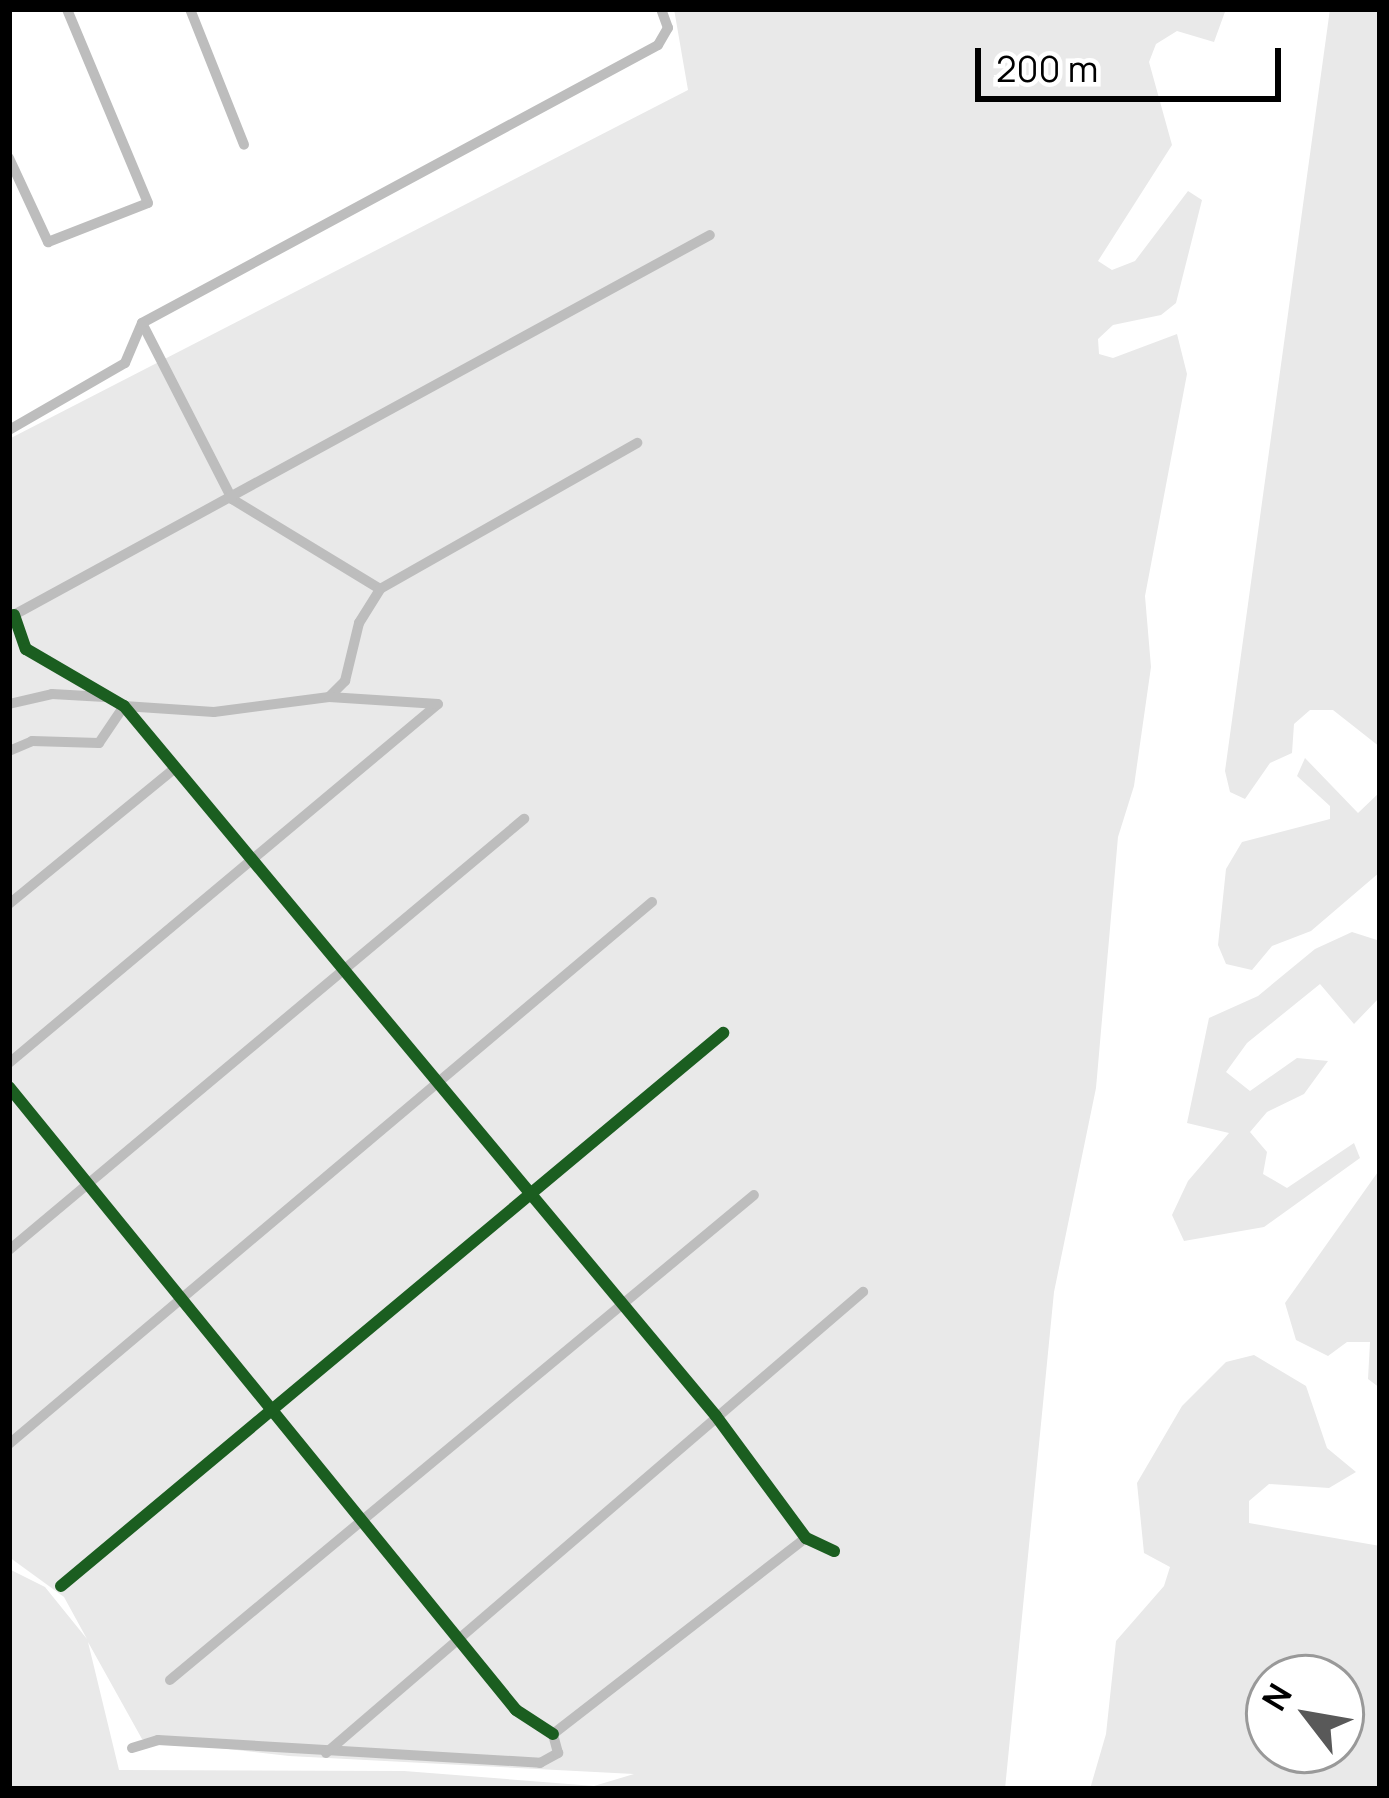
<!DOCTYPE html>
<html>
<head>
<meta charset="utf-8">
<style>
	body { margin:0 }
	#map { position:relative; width:1389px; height:1798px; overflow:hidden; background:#fff; font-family:Manrope,sans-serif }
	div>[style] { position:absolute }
	.green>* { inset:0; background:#e9e9e9 }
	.street>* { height:10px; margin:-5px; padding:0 5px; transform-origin:5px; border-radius:5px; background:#bdbdbd }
	.cycleway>* { height:12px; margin:-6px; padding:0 6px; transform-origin:6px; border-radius:6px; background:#1b5e20 }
	span { translate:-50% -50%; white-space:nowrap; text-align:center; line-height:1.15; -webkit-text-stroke:9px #fff; paint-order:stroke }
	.frame { position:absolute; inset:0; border:12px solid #000; pointer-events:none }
	.north { position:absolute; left:1245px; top:1654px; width:120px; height:120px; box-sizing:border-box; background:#fff; border:3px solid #999; border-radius:50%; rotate:301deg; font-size:33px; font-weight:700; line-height:48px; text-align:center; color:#000 }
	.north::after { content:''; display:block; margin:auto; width:42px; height:54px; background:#595959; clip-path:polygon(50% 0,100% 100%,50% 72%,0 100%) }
	.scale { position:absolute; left:975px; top:48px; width:306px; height:54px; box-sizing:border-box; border:6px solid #000; border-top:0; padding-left:15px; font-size:36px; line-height:42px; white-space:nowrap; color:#000; -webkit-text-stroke:9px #fff; paint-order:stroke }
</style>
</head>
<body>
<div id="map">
	<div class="green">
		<i style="clip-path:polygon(evenodd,674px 9px,1226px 9px,1214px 42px,1177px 31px,1156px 44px,1149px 62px,1172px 145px,1098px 261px,1112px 270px,1135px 261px,1188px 191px,1202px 200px,1176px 303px,1161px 315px,1113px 325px,1098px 339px,1099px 354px,1113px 358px,1177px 334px,1187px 374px,1145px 596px,1151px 667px,1134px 786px,1118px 837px,1096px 1088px,1054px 1292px,1005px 1789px,9px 1789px,9px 1569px,45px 1587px,87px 1639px,64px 1597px,9px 1557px,9px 439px,688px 90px,674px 9px,88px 1642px,142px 1739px,289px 1756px,634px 1774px,594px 1786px,404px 1771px,119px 1770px,88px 1642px)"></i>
		<i style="clip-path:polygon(1330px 9px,1380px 9px,1380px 747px,1333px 710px,1310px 710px,1294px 724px,1292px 753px,1270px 763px,1245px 799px,1230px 792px,1225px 771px)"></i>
		<i style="clip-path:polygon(1305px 758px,1358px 813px,1380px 792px,1380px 872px,1311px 931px,1272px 946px,1252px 970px,1226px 964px,1218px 945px,1226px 869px,1242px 842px,1330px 819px,1330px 806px,1297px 776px)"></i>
		<i style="clip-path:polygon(1352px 932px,1380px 941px,1380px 997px,1354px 1024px,1320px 984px,1247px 1043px,1226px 1072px,1250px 1091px,1297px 1058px,1328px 1061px,1304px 1094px,1267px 1112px,1250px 1132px,1267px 1152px,1263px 1174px,1287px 1188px,1354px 1143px,1360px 1158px,1264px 1227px,1184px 1241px,1172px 1215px,1188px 1181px,1229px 1133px,1187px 1123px,1209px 1018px,1258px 996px,1315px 949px)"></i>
		<i style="clip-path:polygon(1380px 1169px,1380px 1388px,1368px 1379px,1370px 1342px,1347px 1342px,1328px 1356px,1296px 1340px,1285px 1303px)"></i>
		<i style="clip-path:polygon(evenodd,1254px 1355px,1306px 1386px,1327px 1448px,1356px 1472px,1329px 1488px,1269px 1484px,1249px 1501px,1249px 1523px,1380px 1546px,1380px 1789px,1090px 1789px,1106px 1734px,1116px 1641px,1164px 1586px,1170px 1567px,1144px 1553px,1137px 1483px,1182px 1406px,1226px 1362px,1254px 1355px,1269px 1678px,1341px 1678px,1341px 1750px,1269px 1750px,1269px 1678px)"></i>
	</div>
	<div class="street">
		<i style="left:190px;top:9px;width:146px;rotate:68.3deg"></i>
		<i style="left:9px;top:158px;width:93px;rotate:65.1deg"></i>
		<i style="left:48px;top:242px;width:107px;rotate:-21.3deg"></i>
		<i style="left:148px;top:203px;width:210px;rotate:-112.7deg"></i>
		<i style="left:142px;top:323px;width:198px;rotate:62.9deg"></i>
		<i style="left:232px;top:499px;width:173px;rotate:31.3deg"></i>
		<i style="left:9px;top:430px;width:134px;rotate:-30deg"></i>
		<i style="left:125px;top:363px;width:43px;rotate:-67deg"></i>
		<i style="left:142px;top:323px;width:586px;rotate:-28.31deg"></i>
		<i style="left:658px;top:45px;width:20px;rotate:-60deg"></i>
		<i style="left:668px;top:28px;width:20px;rotate:-110deg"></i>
		<i style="left:14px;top:615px;width:36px;rotate:71deg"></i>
		<i style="left:26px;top:649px;width:113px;rotate:30.2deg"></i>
		<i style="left:124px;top:706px;width:924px;rotate:50.18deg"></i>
		<i style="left:716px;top:1416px;width:152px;rotate:53.6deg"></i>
		<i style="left:806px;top:1538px;width:31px;rotate:25deg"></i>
		<i style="left:12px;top:616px;width:795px;rotate:-28.63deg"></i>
		<i style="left:9px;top:704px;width:44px;rotate:-13.1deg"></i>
		<i style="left:52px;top:694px;width:53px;rotate:3.2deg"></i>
		<i style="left:9px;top:751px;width:25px;rotate:-23deg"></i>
		<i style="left:32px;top:741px;width:67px;rotate:1.7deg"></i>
		<i style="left:99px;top:743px;width:45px;rotate:-56deg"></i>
		<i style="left:124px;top:706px;width:90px;rotate:3.8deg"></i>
		<i style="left:214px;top:712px;width:116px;rotate:-7.4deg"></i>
		<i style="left:329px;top:697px;width:23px;rotate:-45deg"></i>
		<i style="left:345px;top:681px;width:60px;rotate:-76.4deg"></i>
		<i style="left:359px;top:623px;width:40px;rotate:-58deg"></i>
		<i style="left:380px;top:589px;width:296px;rotate:-29.6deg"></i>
		<i style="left:9px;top:904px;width:215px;rotate:-39.3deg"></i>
		<i style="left:9px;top:1063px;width:559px;rotate:-39.92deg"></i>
		<i style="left:438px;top:704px;width:109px;rotate:-176.3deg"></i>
		<i style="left:9px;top:1087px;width:803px;rotate:50.86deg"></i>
		<i style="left:516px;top:1710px;width:44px;rotate:33deg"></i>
		<i style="left:9px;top:1250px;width:672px;rotate:-39.93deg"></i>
		<i style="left:9px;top:1444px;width:841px;rotate:-40.13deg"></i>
		<i style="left:61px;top:1586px;width:863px;rotate:-39.87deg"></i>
		<i style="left:170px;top:1680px;width:759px;rotate:-39.71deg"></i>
		<i style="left:553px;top:1734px;width:320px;rotate:-37.8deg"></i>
		<i style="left:132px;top:1748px;width:27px;rotate:-17deg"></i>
		<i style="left:158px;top:1740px;width:383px;rotate:3.4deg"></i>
		<i style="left:540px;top:1763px;width:21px;rotate:-29deg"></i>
		<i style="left:558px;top:1753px;width:20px;rotate:-105deg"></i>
		<i style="left:326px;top:1753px;width:708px;rotate:-40.65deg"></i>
	</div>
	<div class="cycleway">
		<i style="left:14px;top:615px;width:36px;rotate:71deg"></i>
		<i style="left:26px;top:649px;width:113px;rotate:30.2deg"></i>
		<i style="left:124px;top:706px;width:924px;rotate:50.18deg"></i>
		<i style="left:716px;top:1416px;width:152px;rotate:53.6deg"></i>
		<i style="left:806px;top:1538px;width:31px;rotate:25deg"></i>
		<i style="left:9px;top:1087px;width:803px;rotate:50.86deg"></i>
		<i style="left:516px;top:1710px;width:44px;rotate:33deg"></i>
		<i style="left:61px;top:1586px;width:863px;rotate:-39.87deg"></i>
	</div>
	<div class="frame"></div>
	<div class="north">N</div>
	<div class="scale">200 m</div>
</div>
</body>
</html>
